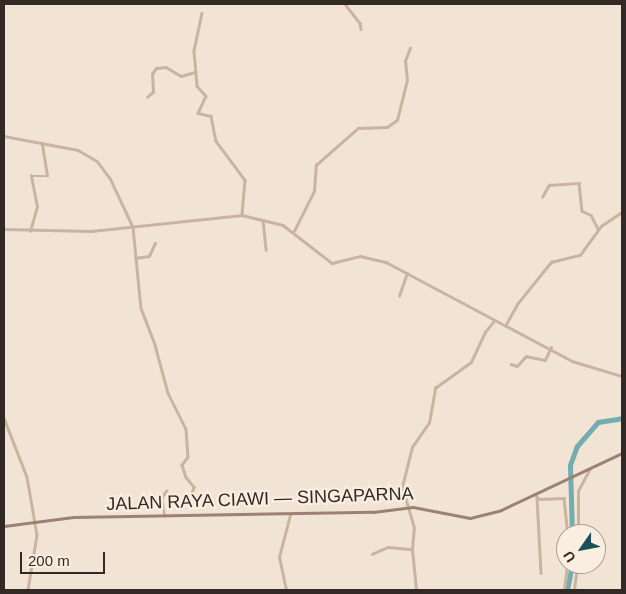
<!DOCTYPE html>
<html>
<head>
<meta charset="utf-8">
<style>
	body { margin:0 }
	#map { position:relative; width:626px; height:594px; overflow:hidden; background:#f2e4d5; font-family:Arial,sans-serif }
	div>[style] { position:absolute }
	.river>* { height:5px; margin:-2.5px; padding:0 2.5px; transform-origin:2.5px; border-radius:2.5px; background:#73adb0 }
	.minor>* { height:2.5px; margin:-1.25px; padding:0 1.25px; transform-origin:1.25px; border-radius:1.25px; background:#cab4a1 }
	.tertiary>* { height:2.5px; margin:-1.25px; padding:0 1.25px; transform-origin:1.25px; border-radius:1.25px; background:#cab4a1 }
	.secondary>* { height:3px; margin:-1.5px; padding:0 1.5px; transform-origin:1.5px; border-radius:1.5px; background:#9d8272 }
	span { translate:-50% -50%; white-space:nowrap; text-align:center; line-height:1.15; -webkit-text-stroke:4.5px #faeee1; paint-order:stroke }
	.street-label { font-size:18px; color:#332924 }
	.frame { position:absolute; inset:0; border:5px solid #332924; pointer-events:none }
	.north { position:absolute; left:556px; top:524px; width:50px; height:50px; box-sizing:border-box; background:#faeee1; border:1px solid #aa9f95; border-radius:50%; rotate:237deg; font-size:14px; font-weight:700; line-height:20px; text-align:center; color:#332924 }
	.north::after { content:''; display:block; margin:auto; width:18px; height:22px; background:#185256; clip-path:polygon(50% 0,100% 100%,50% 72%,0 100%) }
	.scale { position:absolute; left:20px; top:552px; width:85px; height:22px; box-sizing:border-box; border:2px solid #332924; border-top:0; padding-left:6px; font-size:15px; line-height:18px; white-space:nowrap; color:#332924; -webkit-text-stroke:4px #faeee1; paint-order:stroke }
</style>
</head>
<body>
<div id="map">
	<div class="river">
		<i style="left:572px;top:534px;width:69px;rotate:-91.7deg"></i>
		<i style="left:570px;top:465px;width:20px;rotate:-70deg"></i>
		<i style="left:577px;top:446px;width:32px;rotate:-49deg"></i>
		<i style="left:598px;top:422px;width:24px;rotate:-9deg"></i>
		<i style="left:567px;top:590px;width:26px;rotate:-79deg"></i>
	</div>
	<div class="minor">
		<i style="left:345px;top:4px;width:24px;rotate:52deg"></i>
		<i style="left:360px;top:23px;width:6px;rotate:81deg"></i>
		<i style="left:202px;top:13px;width:39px;rotate:102deg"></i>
		<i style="left:194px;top:51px;width:35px;rotate:85deg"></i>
		<i style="left:197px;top:86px;width:13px;rotate:48deg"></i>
		<i style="left:206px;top:96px;width:19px;rotate:115deg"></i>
		<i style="left:198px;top:113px;width:13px;rotate:13deg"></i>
		<i style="left:211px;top:116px;width:25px;rotate:79deg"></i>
		<i style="left:216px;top:141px;width:49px;rotate:53.4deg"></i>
		<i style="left:245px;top:180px;width:35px;rotate:95deg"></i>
		<i style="left:147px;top:97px;width:8px;rotate:-40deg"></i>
		<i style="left:153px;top:92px;width:18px;rotate:-93deg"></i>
		<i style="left:152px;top:74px;width:7px;rotate:-56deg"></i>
		<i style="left:156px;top:68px;width:10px;rotate:-6deg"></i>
		<i style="left:166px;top:67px;width:17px;rotate:31deg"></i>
		<i style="left:181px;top:76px;width:15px;rotate:-16deg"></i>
		<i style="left:4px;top:136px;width:75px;rotate:10.7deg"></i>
		<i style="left:78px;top:150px;width:22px;rotate:30deg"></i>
		<i style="left:97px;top:161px;width:21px;rotate:53deg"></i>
		<i style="left:110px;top:178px;width:54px;rotate:64.9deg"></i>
		<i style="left:133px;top:227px;width:81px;rotate:84.4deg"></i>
		<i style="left:141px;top:308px;width:40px;rotate:69deg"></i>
		<i style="left:155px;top:345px;width:50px;rotate:74.8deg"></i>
		<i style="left:168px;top:393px;width:40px;rotate:63.4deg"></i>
		<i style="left:186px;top:429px;width:28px;rotate:86deg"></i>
		<i style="left:188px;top:457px;width:10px;rotate:127deg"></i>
		<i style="left:182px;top:465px;width:13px;rotate:72deg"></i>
		<i style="left:186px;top:477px;width:13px;rotate:51deg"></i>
		<i style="left:194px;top:487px;width:10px;rotate:107deg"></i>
		<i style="left:542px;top:197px;width:14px;rotate:-60deg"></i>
		<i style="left:549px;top:185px;width:30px;rotate:-4deg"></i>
		<i style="left:579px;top:183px;width:28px;rotate:84deg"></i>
		<i style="left:582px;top:211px;width:10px;rotate:24deg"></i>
		<i style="left:591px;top:215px;width:16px;rotate:63deg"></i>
		<i style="left:263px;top:220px;width:30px;rotate:84deg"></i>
		<i style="left:30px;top:231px;width:25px;rotate:-74deg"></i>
		<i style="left:37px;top:207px;width:32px;rotate:-101deg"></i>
		<i style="left:31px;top:176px;width:16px"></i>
		<i style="left:47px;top:176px;width:33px;rotate:-99deg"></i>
		<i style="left:294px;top:231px;width:45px;rotate:-63.4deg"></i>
		<i style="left:314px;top:191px;width:26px;rotate:-86deg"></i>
		<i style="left:316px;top:165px;width:56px;rotate:-41.4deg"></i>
		<i style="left:358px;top:128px;width:29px;rotate:-2deg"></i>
		<i style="left:387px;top:127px;width:12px;rotate:-35deg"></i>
		<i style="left:397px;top:120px;width:41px;rotate:-76deg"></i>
		<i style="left:407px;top:80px;width:19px;rotate:-96deg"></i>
		<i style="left:405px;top:61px;width:14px;rotate:-69deg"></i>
		<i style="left:135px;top:258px;width:14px;rotate:-8deg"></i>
		<i style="left:149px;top:256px;width:14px;rotate:-65deg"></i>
		<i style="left:399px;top:296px;width:24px;rotate:-71deg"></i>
		<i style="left:505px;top:326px;width:26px;rotate:-61deg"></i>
		<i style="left:518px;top:303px;width:53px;rotate:-51.2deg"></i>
		<i style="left:551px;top:262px;width:30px;rotate:-14deg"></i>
		<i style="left:580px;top:255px;width:36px;rotate:-54deg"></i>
		<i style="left:601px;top:226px;width:25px;rotate:-34deg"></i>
		<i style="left:511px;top:364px;width:6px;rotate:18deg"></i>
		<i style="left:517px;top:366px;width:13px;rotate:-48deg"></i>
		<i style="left:526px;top:356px;width:19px;rotate:12deg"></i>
		<i style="left:545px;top:360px;width:14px;rotate:-65deg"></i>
		<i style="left:4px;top:418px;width:63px;rotate:68.7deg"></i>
		<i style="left:27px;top:477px;width:59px;rotate:80.2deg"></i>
		<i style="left:37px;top:535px;width:56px;rotate:99.3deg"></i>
		<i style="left:535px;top:494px;width:6px;rotate:51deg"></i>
		<i style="left:539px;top:499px;width:25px;rotate:-2deg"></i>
		<i style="left:564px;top:498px;width:36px;rotate:84deg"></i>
		<i style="left:537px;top:498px;width:75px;rotate:86.9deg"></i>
		<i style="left:164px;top:516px;width:18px;rotate:-99deg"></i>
		<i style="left:161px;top:498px;width:9px;rotate:-54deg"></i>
		<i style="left:578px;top:534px;width:43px;rotate:-90deg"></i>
		<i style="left:578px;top:491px;width:24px;rotate:-62deg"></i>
		<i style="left:372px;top:554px;width:17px;rotate:-24deg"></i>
		<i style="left:388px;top:547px;width:24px;rotate:5deg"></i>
		<i style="left:286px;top:590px;width:34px;rotate:-102deg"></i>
		<i style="left:279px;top:557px;width:43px;rotate:-75.3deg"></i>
		<i style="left:416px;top:590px;width:41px;rotate:-95.6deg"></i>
		<i style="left:412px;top:549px;width:21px;rotate:-85deg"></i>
		<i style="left:414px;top:528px;width:43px;rotate:-106.3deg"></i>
		<i style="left:402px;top:487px;width:41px;rotate:-76deg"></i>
		<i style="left:412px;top:447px;width:29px;rotate:-55deg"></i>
		<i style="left:429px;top:423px;width:36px;rotate:-80deg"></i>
		<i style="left:435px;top:388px;width:44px;rotate:-35.8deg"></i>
		<i style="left:471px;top:362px;width:33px;rotate:-65deg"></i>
		<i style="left:485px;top:332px;width:14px;rotate:-51deg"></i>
		<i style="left:564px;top:590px;width:26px;rotate:-83deg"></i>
		<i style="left:574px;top:590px;width:26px;rotate:-83deg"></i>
	</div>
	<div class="tertiary">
		<i style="left:4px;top:229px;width:87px;rotate:1.3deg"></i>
		<i style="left:91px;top:231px;width:152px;rotate:-6deg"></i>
		<i style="left:242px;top:215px;width:42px;rotate:13.7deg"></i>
		<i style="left:283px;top:225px;width:62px;rotate:37.8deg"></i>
		<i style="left:332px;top:263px;width:29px;rotate:-14deg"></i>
		<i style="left:360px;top:256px;width:27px;rotate:13deg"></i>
		<i style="left:386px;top:262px;width:211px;rotate:28deg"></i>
		<i style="left:572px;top:361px;width:52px;rotate:16.7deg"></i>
	</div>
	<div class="secondary">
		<i style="left:4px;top:526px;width:70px;rotate:-7.4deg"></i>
		<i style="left:73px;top:517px;width:300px;rotate:-1deg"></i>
		<i style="left:373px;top:512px;width:40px;rotate:-7.1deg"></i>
		<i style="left:413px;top:507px;width:58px;rotate:10.9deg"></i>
		<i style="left:470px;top:518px;width:32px;rotate:-14deg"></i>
		<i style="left:501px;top:510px;width:134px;rotate:-25.2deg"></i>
	</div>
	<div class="street-label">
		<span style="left:260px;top:499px;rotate:-2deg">JALAN RAYA CIAWI — SINGAPARNA</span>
	</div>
	<div class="frame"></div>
	<div class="north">U</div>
	<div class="scale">200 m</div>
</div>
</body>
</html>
